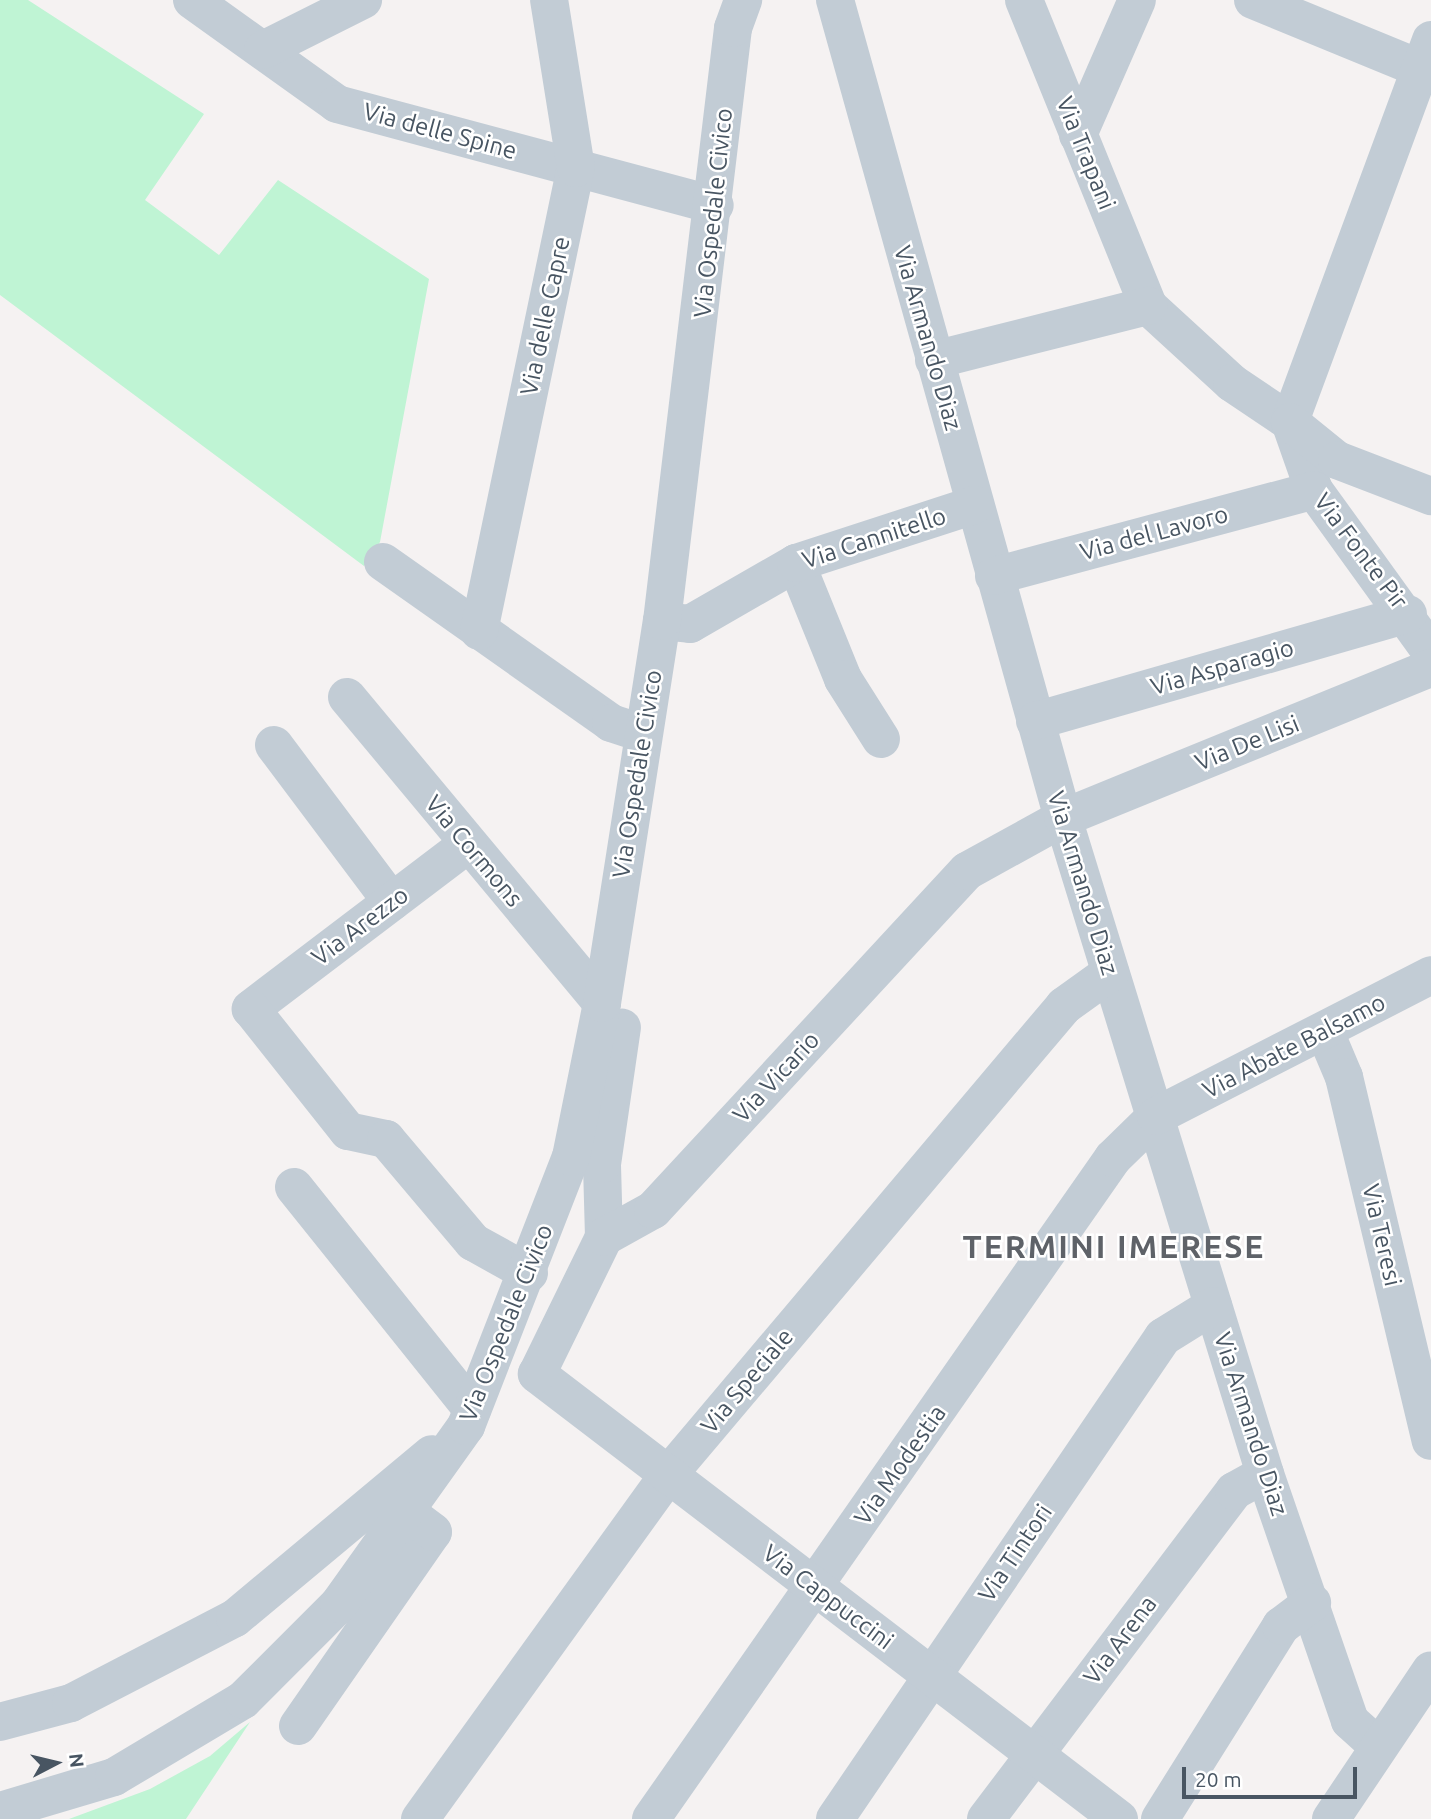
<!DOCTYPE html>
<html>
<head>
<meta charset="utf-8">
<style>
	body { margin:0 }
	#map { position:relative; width:1431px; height:1819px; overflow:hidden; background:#f5f2f2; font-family:Ubuntu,sans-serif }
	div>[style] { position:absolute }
	.green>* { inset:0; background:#bff4d4 }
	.minor>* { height:38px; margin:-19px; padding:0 19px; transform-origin:19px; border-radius:19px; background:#c2ccd5 }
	span { translate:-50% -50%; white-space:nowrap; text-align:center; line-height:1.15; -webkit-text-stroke:5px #fff; paint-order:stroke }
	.street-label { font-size:24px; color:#485562 }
	.district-label { font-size:32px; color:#5e6268; font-weight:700; letter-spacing:2px }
	.north { position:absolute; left:21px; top:1728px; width:70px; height:70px; -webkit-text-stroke:5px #fff; paint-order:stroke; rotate:83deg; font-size:19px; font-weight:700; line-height:28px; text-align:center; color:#485562 }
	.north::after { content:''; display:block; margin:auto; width:24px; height:32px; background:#485562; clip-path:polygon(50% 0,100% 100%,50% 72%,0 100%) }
	.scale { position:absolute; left:1182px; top:1767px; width:175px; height:32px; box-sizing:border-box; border:4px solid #485562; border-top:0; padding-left:9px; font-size:21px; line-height:24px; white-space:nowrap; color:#485562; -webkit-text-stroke:5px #fff; paint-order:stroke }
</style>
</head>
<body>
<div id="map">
	<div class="green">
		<i style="clip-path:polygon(0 0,28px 0,204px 114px,145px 200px,219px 255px,278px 180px,429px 279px,380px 542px,364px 566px,0 295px)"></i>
		<i style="clip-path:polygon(250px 1722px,186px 1819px,69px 1819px,150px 1789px,210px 1756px)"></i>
	</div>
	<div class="minor">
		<i style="left:192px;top:0;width:178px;rotate:35.6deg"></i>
		<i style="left:337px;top:104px;width:391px;rotate:15deg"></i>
		<i style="left:835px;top:0;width:849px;rotate:74.43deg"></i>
		<i style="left:1063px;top:818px;width:686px;rotate:72.88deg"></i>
		<i style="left:1265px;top:1474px;width:261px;rotate:71deg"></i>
		<i style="left:1350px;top:1721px;width:38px;rotate:42deg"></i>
		<i style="left:1024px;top:0;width:330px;rotate:67.9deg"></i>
		<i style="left:1148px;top:306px;width:114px;rotate:42.5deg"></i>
		<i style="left:1232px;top:383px;width:70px;rotate:33.9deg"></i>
		<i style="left:1290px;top:422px;width:72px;rotate:70.6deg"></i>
		<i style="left:1314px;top:490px;width:200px;rotate:54.2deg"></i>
		<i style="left:1253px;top:0;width:192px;rotate:22.3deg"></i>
		<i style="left:1431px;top:40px;width:407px;rotate:110.3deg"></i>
		<i style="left:1290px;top:422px;width:60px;rotate:39deg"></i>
		<i style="left:1337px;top:460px;width:101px;rotate:21deg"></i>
		<i style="left:263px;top:50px;width:112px;rotate:-26.6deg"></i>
		<i style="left:1078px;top:135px;width:147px;rotate:-66.4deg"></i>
		<i style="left:934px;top:360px;width:221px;rotate:-14.2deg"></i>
		<i style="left:383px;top:562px;width:279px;rotate:35.2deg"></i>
		<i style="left:611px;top:723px;width:33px;rotate:18deg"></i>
		<i style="left:796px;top:563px;width:125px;rotate:67.9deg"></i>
		<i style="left:843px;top:679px;width:71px;rotate:57.7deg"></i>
		<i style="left:994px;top:576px;width:331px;rotate:-15deg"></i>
		<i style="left:662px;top:621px;width:28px;rotate:6deg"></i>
		<i style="left:690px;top:624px;width:122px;rotate:-29.9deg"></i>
		<i style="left:796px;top:563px;width:188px;rotate:-18deg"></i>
		<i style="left:479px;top:631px;width:473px;rotate:-78.2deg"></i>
		<i style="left:576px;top:168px;width:170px;rotate:-99.1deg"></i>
		<i style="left:347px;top:697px;width:398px;rotate:50.2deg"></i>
		<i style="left:1035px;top:721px;width:388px;rotate:-16deg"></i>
		<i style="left:274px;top:745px;width:196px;rotate:53.1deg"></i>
		<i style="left:468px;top:844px;width:273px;rotate:142.8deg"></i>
		<i style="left:251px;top:1009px;width:156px;rotate:51.5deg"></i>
		<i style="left:348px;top:1131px;width:39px;rotate:12deg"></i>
		<i style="left:386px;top:1139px;width:135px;rotate:49.8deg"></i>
		<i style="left:473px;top:1242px;width:64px;rotate:29deg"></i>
		<i style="left:1325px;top:1032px;width:49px;rotate:67.1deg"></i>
		<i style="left:1344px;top:1077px;width:374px;rotate:76.6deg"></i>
		<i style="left:294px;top:1187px;width:285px;rotate:51.3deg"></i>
		<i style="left:604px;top:1237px;width:73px;rotate:-91.6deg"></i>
		<i style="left:602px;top:1164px;width:138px;rotate:-81.7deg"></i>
		<i style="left:0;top:1722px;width:73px;rotate:-15deg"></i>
		<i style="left:71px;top:1703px;width:185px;rotate:-27.4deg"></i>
		<i style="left:235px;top:1618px;width:256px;rotate:-39.8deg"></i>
		<i style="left:298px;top:1726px;width:236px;rotate:-55.2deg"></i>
		<i style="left:433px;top:1532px;width:31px;rotate:-143deg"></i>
		<i style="left:0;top:1811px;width:119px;rotate:-16.6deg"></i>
		<i style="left:114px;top:1777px;width:150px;rotate:-30.8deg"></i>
		<i style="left:243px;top:1700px;width:136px;rotate:-45deg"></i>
		<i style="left:339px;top:1604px;width:219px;rotate:-54.5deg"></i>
		<i style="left:466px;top:1426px;width:289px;rotate:-68.7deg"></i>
		<i style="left:571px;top:1157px;width:157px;rotate:-78.6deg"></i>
		<i style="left:602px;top:1003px;width:387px;rotate:-81.1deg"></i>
		<i style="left:662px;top:621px;width:597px;rotate:-83.17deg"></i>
		<i style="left:733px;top:28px;width:30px;rotate:-70deg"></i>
		<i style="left:420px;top:1819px;width:424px;rotate:-54.2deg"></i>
		<i style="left:668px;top:1475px;width:614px;rotate:-49.82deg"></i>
		<i style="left:1064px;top:1006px;width:57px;rotate:-35.7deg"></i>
		<i style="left:651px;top:1819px;width:806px;rotate:-55.05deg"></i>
		<i style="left:1113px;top:1158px;width:60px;rotate:-44.3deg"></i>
		<i style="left:1156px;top:1116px;width:309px;rotate:-27.1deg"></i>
		<i style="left:835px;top:1819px;width:583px;rotate:-55.76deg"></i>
		<i style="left:1163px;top:1337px;width:59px;rotate:-31.8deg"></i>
		<i style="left:986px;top:1819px;width:411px;rotate:-52.9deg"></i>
		<i style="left:1234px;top:1491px;width:35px;rotate:-29deg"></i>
		<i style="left:1119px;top:1819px;width:733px;rotate:-142.6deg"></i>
		<i style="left:537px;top:1374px;width:153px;rotate:-63.9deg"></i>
		<i style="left:604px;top:1237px;width:56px;rotate:-28.9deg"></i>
		<i style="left:653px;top:1210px;width:462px;rotate:-47.2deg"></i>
		<i style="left:967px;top:871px;width:110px;rotate:-28.9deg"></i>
		<i style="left:1063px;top:818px;width:397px;rotate:-22.2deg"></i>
		<i style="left:1160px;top:1819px;width:228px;rotate:-57.9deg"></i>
		<i style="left:1281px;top:1626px;width:39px;rotate:-37deg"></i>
		<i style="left:1331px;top:1819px;width:179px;rotate:-56.1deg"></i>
	</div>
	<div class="street-label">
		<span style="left:440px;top:131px;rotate:15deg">Via delle Spine</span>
		<span style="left:1086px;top:153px;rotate:68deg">Via Trapani</span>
		<span style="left:713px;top:213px;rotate:-84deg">Via Ospedale Civico</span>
		<span style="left:545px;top:316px;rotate:-78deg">Via delle Capre</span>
		<span style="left:928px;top:338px;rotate:74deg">Via Armando Diaz</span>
		<span style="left:1154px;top:533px;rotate:-15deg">Via del Lavoro</span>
		<span style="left:874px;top:538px;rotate:-18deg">Via Cannitello</span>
		<span style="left:1361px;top:551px;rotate:53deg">Via Fonte Pir</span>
		<span style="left:1222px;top:667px;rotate:-16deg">Via Asparagio</span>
		<span style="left:1247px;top:743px;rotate:-22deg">Via De Lisi</span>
		<span style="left:637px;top:774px;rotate:-81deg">Via Ospedale Civico</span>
		<span style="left:474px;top:851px;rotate:50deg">Via Cormons</span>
		<span style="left:1083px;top:883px;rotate:73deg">Via Armando Diaz</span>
		<span style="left:360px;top:926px;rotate:-37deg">Via Arezzo</span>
		<span style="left:1294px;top:1046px;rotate:-27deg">Via Abate Balsamo</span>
		<span style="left:776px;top:1077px;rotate:-47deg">Via Vicario</span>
		<span style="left:1382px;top:1235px;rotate:77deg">Via Teresi</span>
		<span style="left:506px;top:1323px;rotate:-68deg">Via Ospedale Civico</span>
		<span style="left:747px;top:1381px;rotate:-50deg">Via Speciale</span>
		<span style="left:1251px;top:1424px;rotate:72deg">Via Armando Diaz</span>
		<span style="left:900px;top:1465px;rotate:-55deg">Via Modestia</span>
		<span style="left:1015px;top:1553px;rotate:-56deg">Via Tintori</span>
		<span style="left:828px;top:1597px;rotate:37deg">Via Cappuccini</span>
		<span style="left:1120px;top:1640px;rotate:-53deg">Via Arena</span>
	</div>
	<div class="district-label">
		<span style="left:1114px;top:1246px">TERMINI IMERESE</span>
	</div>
	<div class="north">N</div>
	<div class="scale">20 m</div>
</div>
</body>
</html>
